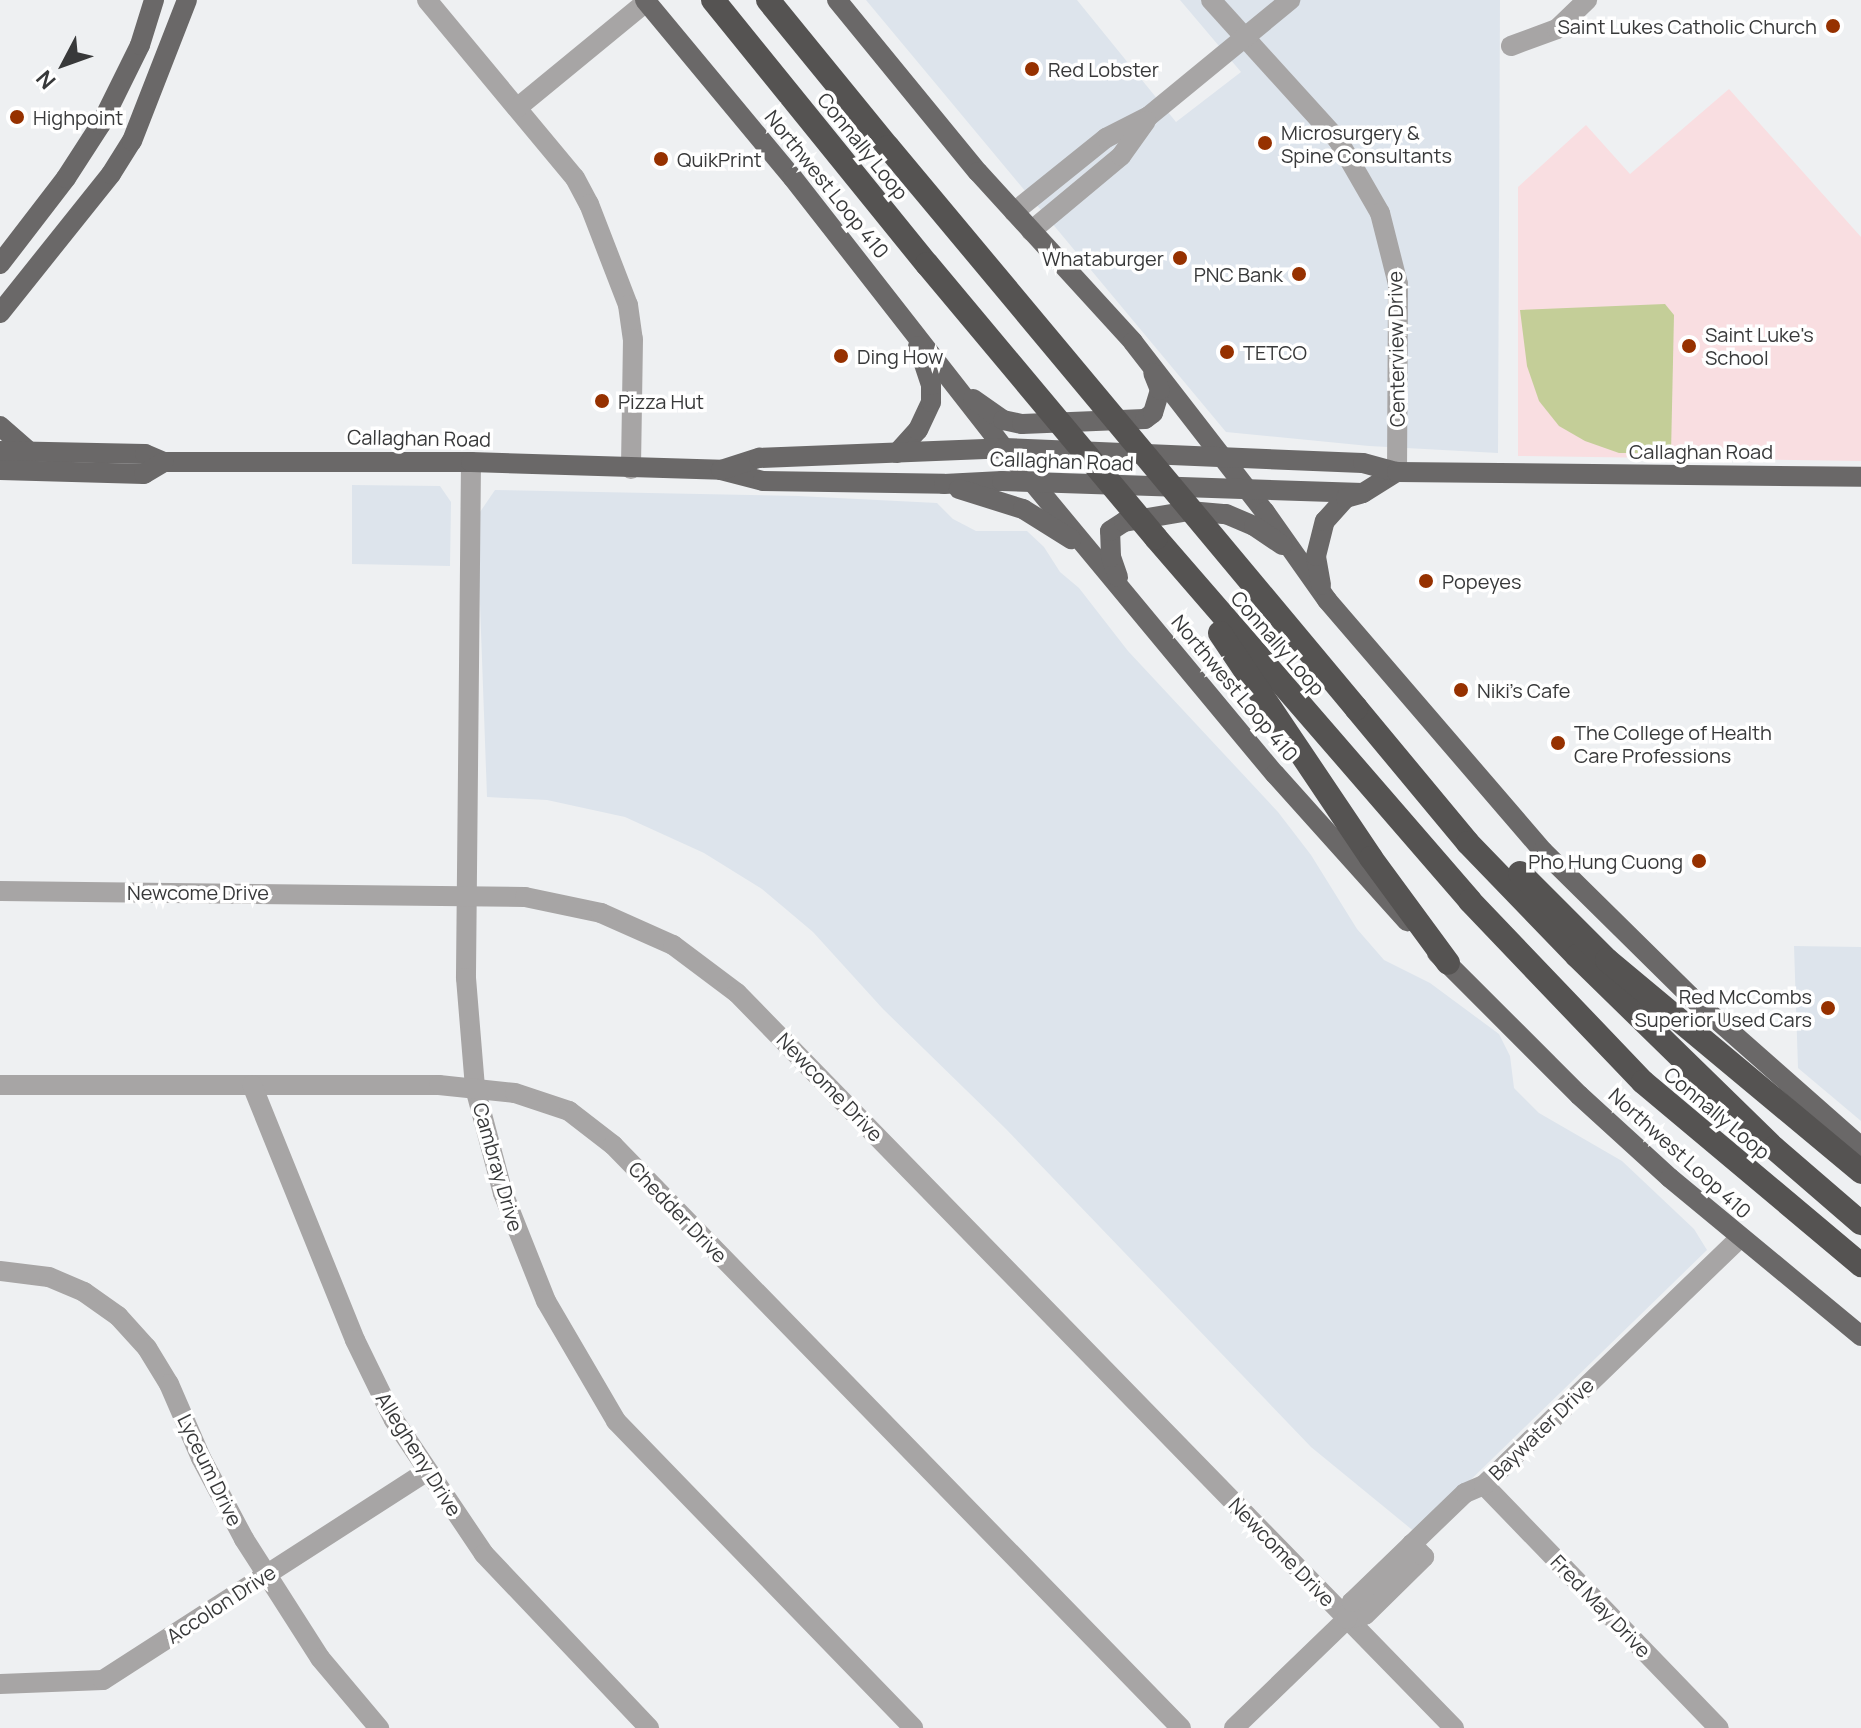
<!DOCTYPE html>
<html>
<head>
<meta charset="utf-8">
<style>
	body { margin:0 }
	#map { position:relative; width:1861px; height:1728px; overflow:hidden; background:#eef0f2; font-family:Manrope,sans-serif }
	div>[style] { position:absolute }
	.built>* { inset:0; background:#dde4ec }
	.education>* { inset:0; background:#f9dee1 }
	.green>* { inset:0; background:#c4ce98 }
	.minor>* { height:20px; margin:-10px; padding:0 10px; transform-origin:10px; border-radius:10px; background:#a7a5a5 }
	.major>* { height:20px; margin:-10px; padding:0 10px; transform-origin:10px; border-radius:10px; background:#6a6868 }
	.highway>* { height:24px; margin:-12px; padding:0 12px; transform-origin:12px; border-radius:12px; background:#555352 }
	.highway-bridge>* { height:24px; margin:-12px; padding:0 12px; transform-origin:12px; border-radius:12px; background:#555352 }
	.dots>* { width:22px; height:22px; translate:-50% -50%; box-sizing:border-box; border:4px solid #fff; border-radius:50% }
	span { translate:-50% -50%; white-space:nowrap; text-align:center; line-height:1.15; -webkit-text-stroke:7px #fff; paint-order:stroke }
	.poi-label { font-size:20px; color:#38393a }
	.right { translate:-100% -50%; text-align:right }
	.left { translate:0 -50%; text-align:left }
	.street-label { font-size:20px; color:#38393a }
	.north { position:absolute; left:24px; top:24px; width:80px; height:80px; -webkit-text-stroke:6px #fff; paint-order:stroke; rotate:229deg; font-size:22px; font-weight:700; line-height:32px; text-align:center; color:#38393a }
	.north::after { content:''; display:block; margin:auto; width:28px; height:36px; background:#38393a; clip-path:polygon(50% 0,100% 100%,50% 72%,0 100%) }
</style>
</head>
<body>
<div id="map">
	<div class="built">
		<i style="clip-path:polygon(866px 0,1077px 0,1176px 122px,1241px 72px,1180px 0,1500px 0,1498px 453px,1369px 446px,1226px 432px)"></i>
		<i style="clip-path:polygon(352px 485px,440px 486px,451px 502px,450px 566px,352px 564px)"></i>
		<i style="clip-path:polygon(495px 490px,798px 496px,937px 503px,953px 519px,976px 531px,1027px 531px,1044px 547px,1060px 572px,1079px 588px,1128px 651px,1278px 812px,1311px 855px,1357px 929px,1384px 960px,1430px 983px,1499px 1034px,1510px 1056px,1514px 1088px,1539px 1113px,1622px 1161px,1694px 1229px,1707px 1250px,1416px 1533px,1311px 1447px,1006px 1129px,883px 1009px,813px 932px,762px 889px,704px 853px,625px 817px,547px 800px,487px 797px,478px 549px,480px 512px)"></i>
		<i style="clip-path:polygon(1794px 946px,1861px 947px,1861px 1121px,1798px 1068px)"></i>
	</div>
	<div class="education">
		<i style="clip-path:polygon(1729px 89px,1861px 237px,1861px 461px,1518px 456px,1518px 187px,1586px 125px,1630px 174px)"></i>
	</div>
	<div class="green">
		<i style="clip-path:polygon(1665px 304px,1674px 315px,1671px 453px,1619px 453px,1585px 441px,1559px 426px,1539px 401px,1527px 366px,1520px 310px)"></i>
	</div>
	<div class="minor">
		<i style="left:427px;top:0;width:231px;rotate:50.3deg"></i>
		<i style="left:575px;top:178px;width:30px;rotate:62deg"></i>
		<i style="left:589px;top:204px;width:108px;rotate:68.9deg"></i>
		<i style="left:628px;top:305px;width:34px;rotate:82deg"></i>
		<i style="left:633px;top:339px;width:130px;rotate:90.9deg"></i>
		<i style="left:1211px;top:0;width:189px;rotate:47.8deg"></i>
		<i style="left:1338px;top:140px;width:84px;rotate:60.1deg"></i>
		<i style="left:1380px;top:213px;width:73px;rotate:75.8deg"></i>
		<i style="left:1398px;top:284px;width:188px;rotate:90.3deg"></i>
		<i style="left:1511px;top:46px;width:49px;rotate:-20.3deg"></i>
		<i style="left:1557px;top:29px;width:42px;rotate:-44deg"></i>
		<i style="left:517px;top:108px;width:167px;rotate:-39.4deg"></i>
		<i style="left:1014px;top:212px;width:118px;rotate:-38.8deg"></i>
		<i style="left:1106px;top:138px;width:48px;rotate:-27.1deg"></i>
		<i style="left:1149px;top:116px;width:183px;rotate:-39.4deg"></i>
		<i style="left:1031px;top:231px;width:117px;rotate:-39.8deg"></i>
		<i style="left:1121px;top:156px;width:43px;rotate:-54.5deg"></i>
		<i style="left:471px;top:462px;width:516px;rotate:90.56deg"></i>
		<i style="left:466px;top:978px;width:110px;rotate:85.3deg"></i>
		<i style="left:475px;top:1088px;width:109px;rotate:75.1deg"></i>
		<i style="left:503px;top:1193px;width:116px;rotate:68.3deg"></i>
		<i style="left:546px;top:1301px;width:139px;rotate:59.7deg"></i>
		<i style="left:616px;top:1421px;width:427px;rotate:45.9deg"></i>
		<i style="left:0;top:891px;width:525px;rotate:0.65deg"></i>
		<i style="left:525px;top:897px;width:78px;rotate:11.9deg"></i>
		<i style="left:601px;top:913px;width:79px;rotate:24deg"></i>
		<i style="left:673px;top:945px;width:80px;rotate:36.9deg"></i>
		<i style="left:737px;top:993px;width:1027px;rotate:45.71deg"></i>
		<i style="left:0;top:1085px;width:439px"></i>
		<i style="left:439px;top:1085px;width:76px;rotate:6deg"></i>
		<i style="left:515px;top:1093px;width:57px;rotate:18.4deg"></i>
		<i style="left:569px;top:1111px;width:56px;rotate:37.7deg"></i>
		<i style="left:613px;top:1145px;width:814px;rotate:45.75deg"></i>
		<i style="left:252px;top:1085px;width:275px;rotate:68deg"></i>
		<i style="left:355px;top:1340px;width:89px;rotate:64deg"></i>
		<i style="left:394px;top:1420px;width:161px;rotate:56.1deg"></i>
		<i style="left:484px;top:1554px;width:240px;rotate:46.5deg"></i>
		<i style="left:0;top:1271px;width:49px;rotate:7deg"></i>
		<i style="left:49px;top:1277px;width:38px;rotate:23deg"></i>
		<i style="left:84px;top:1292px;width:42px;rotate:35.2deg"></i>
		<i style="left:118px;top:1316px;width:43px;rotate:47.8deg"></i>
		<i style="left:147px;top:1348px;width:42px;rotate:58.6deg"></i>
		<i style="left:169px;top:1384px;width:81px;rotate:66.6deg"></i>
		<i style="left:201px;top:1458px;width:92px;rotate:62deg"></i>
		<i style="left:244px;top:1539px;width:141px;rotate:57.4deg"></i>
		<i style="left:320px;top:1658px;width:92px;rotate:49.9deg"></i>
		<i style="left:1484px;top:1485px;width:338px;rotate:46deg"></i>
		<i style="left:1347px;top:1619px;width:18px;rotate:-13deg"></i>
		<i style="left:1365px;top:1615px;width:83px;rotate:-44.5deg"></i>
		<i style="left:1424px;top:1557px;width:18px;rotate:-133deg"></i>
		<i style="left:0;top:1684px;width:103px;rotate:-2.2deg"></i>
		<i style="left:103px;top:1680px;width:384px;rotate:-32.8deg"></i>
		<i style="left:1234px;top:1728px;width:157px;rotate:-44deg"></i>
		<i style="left:1347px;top:1619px;width:18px;rotate:-74deg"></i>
		<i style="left:1352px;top:1602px;width:157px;rotate:-44deg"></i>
		<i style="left:1465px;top:1493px;width:21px;rotate:-23deg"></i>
		<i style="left:1484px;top:1485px;width:356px;rotate:-44deg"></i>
	</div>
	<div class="major">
		<i style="left:645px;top:0;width:231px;rotate:50.3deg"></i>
		<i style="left:793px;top:178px;width:343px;rotate:52deg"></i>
		<i style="left:1004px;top:448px;width:424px;rotate:50.3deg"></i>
		<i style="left:1275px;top:774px;width:198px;rotate:48.1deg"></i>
		<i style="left:837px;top:0;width:222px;rotate:50.7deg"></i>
		<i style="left:978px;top:172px;width:230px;rotate:47.6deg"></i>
		<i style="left:1133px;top:342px;width:215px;rotate:52.2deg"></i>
		<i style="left:1265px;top:512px;width:108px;rotate:54.8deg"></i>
		<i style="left:1327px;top:600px;width:331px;rotate:49.3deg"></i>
		<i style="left:1543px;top:851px;width:206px;rotate:44.6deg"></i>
		<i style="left:1690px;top:996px;width:228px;rotate:41.4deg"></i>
		<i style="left:0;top:264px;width:108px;rotate:-52.5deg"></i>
		<i style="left:66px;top:178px;width:64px;rotate:-57.1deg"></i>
		<i style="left:101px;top:124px;width:88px;rotate:-63.7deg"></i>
		<i style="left:140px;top:45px;width:47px;rotate:-72.7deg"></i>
		<i style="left:0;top:313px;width:178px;rotate:-51.4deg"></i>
		<i style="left:111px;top:174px;width:39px;rotate:-58deg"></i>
		<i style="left:132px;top:141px;width:151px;rotate:-68.7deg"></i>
		<i style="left:973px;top:399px;width:37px;rotate:35deg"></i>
		<i style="left:1003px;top:420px;width:19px;rotate:12deg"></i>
		<i style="left:1022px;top:424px;width:123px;rotate:-2.3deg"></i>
		<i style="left:1145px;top:419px;width:10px;rotate:-37deg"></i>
		<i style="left:1153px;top:413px;width:24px;rotate:-73deg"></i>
		<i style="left:1160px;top:390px;width:18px;rotate:-112deg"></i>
		<i style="left:0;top:426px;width:41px;rotate:41.1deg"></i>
		<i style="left:0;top:451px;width:145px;rotate:1.2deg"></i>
		<i style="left:145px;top:454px;width:21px;rotate:23deg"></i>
		<i style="left:164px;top:462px;width:307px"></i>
		<i style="left:471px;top:462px;width:250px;rotate:1.8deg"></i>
		<i style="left:721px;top:470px;width:43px;rotate:14.7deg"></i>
		<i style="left:763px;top:481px;width:181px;rotate:0.9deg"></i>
		<i style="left:944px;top:484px;width:58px;rotate:-3deg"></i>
		<i style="left:1002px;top:481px;width:361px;rotate:1.9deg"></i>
		<i style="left:1363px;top:493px;width:40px;rotate:-32deg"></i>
		<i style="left:897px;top:453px;width:31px;rotate:-48deg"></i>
		<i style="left:918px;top:430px;width:31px;rotate:-65deg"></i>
		<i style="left:931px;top:402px;width:17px;rotate:-90deg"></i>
		<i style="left:931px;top:385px;width:41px;rotate:-108.4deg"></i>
		<i style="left:0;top:470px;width:144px;rotate:1.6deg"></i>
		<i style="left:144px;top:474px;width:23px;rotate:-31deg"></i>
		<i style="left:721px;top:470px;width:40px;rotate:-18deg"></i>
		<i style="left:759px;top:458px;width:245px;rotate:-2.3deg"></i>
		<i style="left:1004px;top:448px;width:359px;rotate:2.4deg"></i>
		<i style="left:1363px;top:463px;width:35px;rotate:15deg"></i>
		<i style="left:1397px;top:472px;width:464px;rotate:0.6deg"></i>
		<i style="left:959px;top:489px;width:67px;rotate:17.4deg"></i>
		<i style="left:1023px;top:509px;width:57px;rotate:32deg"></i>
		<i style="left:1118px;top:577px;width:21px;rotate:-109deg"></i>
		<i style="left:1111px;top:557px;width:26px;rotate:-92deg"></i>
		<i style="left:1110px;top:531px;width:17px;rotate:-33deg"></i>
		<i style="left:1124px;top:522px;width:66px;rotate:-9.6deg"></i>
		<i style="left:1189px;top:511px;width:37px;rotate:5deg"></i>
		<i style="left:1226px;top:514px;width:30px;rotate:23deg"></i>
		<i style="left:1254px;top:526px;width:34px;rotate:34deg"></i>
		<i style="left:1321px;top:585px;width:29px;rotate:-100deg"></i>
		<i style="left:1316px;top:556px;width:36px;rotate:-76deg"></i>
		<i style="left:1325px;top:521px;width:31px;rotate:-48deg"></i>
		<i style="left:1346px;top:498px;width:15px;rotate:-16deg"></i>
		<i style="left:1437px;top:953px;width:201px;rotate:45deg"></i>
		<i style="left:1579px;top:1095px;width:123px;rotate:42.4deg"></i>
		<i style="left:1670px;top:1178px;width:248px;rotate:39.6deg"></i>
	</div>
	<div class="highway">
		<i style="left:713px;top:0;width:340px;rotate:51deg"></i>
		<i style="left:768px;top:0;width:190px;rotate:50.8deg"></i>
		<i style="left:1156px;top:538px;width:480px;rotate:49.1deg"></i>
		<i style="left:1470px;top:901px;width:250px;rotate:46.3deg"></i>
		<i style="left:1643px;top:1082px;width:285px;rotate:40deg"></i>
		<i style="left:1220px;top:633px;width:271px;rotate:56.1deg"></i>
		<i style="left:1371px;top:858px;width:130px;rotate:53.7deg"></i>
		<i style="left:1356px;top:708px;width:175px;rotate:50.3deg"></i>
		<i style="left:1468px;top:843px;width:157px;rotate:46deg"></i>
		<i style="left:1577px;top:956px;width:275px;rotate:44.3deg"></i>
		<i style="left:1774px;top:1148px;width:115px;rotate:40.8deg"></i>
		<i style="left:1520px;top:873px;width:123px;rotate:45deg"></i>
		<i style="left:1607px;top:960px;width:331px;rotate:39.8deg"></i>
	</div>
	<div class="highway-bridge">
		<i style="left:888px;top:147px;width:731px;rotate:50.16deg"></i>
		<i style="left:927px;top:264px;width:357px;rotate:50.1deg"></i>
	</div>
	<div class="dots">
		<i style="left:1833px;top:26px;background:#963100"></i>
		<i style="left:1032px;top:69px;background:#963100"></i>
		<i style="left:17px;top:117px;background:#963100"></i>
		<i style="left:1265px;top:143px;background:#963100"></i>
		<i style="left:661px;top:159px;background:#963100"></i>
		<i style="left:1180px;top:258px;background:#963100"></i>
		<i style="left:1299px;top:274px;background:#963100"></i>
		<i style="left:1689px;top:346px;background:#963100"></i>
		<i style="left:1227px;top:352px;background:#963100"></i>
		<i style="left:841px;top:356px;background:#963100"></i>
		<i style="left:602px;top:401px;background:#963100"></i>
		<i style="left:1426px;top:581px;background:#963100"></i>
		<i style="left:1461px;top:690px;background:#963100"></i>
		<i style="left:1558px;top:743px;background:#963100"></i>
		<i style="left:1699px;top:861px;background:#963100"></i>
		<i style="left:1828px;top:1008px;background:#963100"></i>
	</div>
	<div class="poi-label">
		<span class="right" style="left:1817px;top:26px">Saint Lukes Catholic Church</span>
		<span class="left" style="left:1048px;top:69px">Red Lobster</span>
		<span class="left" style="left:33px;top:117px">Highpoint</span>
		<span class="left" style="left:1281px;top:144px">Microsurgery &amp;<br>Spine Consultants</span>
		<span class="left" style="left:677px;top:159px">QuikPrint</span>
		<span class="right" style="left:1164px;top:258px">Whataburger</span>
		<span class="right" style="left:1283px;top:274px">PNC Bank</span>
		<span class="left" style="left:1705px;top:346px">Saint Luke's<br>School</span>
		<span class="left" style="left:1243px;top:352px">TETCO</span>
		<span class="left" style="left:857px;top:356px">Ding How</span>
		<span class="left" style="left:618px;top:401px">Pizza Hut</span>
		<span class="left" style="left:1442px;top:581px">Popeyes</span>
		<span class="left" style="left:1477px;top:690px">Niki's Cafe</span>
		<span class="left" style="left:1574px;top:744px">The College of Health<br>Care Professions</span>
		<span class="right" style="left:1683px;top:861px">Pho Hung Cuong</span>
		<span class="right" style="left:1812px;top:1008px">Red McCombs<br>Superior Used Cars</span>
	</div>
	<div class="street-label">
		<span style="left:863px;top:146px;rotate:51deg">Connally Loop</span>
		<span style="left:827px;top:184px;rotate:51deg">Northwest Loop 410</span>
		<span style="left:1396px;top:349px;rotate:-91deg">Centerview Drive</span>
		<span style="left:419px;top:438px;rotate:1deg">Callaghan Road</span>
		<span style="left:1701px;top:451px">Callaghan Road</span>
		<span style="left:1062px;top:461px;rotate:2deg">Callaghan Road</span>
		<span style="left:1278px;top:643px;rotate:49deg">Connally Loop</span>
		<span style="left:1235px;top:688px;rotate:50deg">Northwest Loop 410</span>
		<span style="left:198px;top:892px">Newcome Drive</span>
		<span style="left:830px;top:1087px;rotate:46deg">Newcome Drive</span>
		<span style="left:1717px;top:1113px;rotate:40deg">Connally Loop</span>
		<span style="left:1680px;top:1153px;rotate:42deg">Northwest Loop 410</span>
		<span style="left:498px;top:1167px;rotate:74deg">Cambray Drive</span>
		<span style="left:678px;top:1212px;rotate:46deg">Chedder Drive</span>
		<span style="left:1541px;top:1429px;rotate:-44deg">Baywater Drive</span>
		<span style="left:419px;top:1454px;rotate:58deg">Allegheny Drive</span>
		<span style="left:210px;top:1470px;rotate:64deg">Lyceum Drive</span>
		<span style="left:1282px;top:1552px;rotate:46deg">Newcome Drive</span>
		<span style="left:221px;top:1604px;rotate:-33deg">Accolon Drive</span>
		<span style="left:1601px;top:1606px;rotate:46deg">Fred May Drive</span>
	</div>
	<div class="north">N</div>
</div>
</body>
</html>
